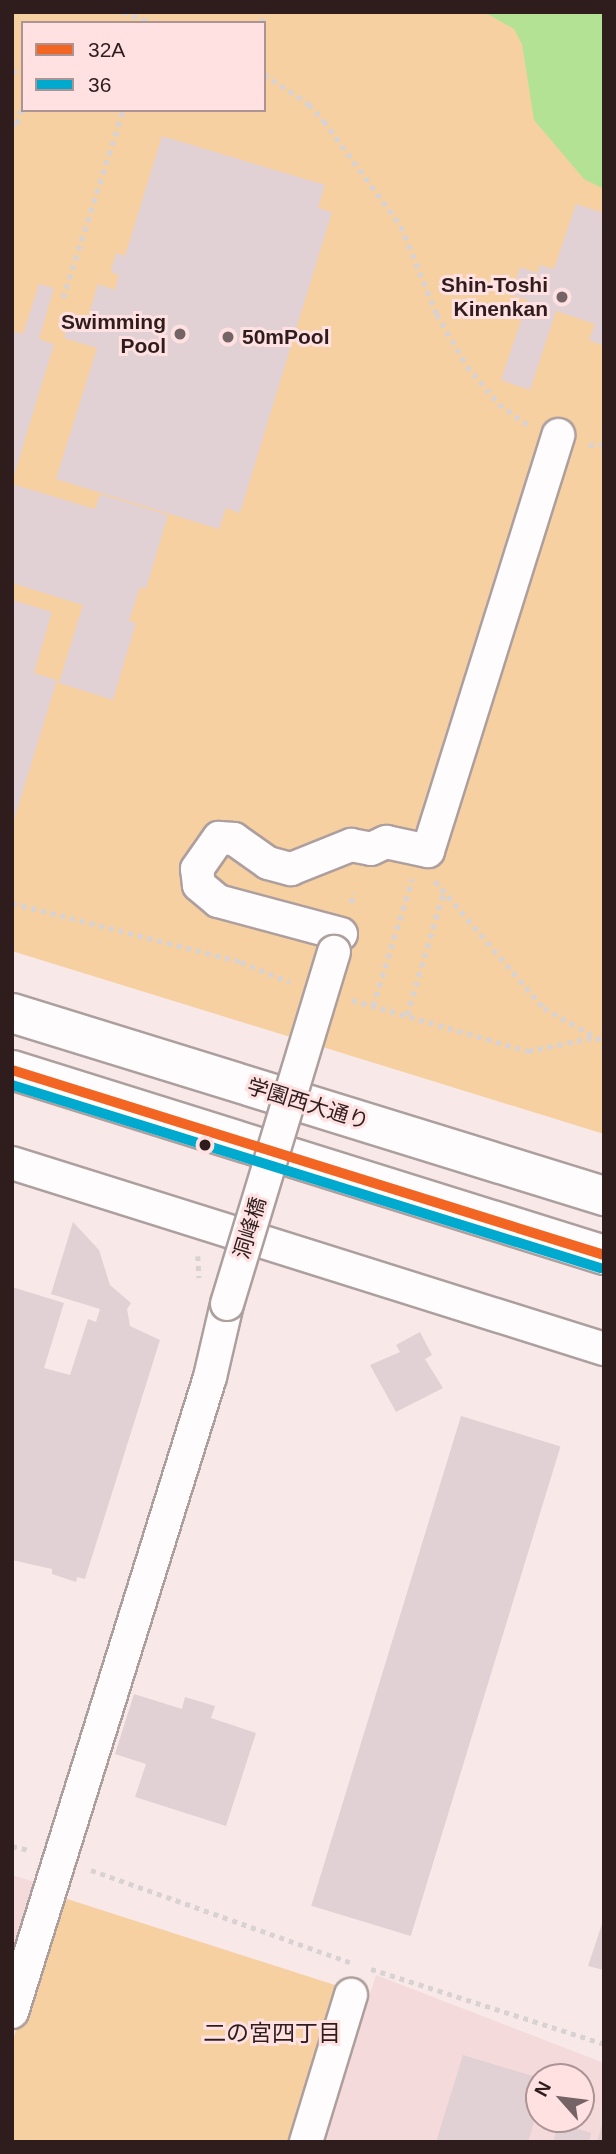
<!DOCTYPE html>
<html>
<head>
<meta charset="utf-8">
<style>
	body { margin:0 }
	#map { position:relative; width:616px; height:2154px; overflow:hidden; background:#f8e8e8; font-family:Arial,"Noto Sans JP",sans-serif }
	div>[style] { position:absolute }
	.built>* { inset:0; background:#f4dada }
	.green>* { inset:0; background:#f6d0a1 }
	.water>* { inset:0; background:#b4e295 }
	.building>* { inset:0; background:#e1d1d4; transform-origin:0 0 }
	.path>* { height:4.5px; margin-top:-2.25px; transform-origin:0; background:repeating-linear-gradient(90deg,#d8d2d2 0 5px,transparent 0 10px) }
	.roads { filter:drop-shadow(2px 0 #ae9f9f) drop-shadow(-2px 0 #ae9f9f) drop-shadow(0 2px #ae9f9f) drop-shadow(0 -2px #ae9f9f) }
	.street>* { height:32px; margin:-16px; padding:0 16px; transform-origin:16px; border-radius:16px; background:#fefcfc }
	.secondary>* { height:38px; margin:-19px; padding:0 19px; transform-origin:19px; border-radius:19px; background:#fefcfc }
	.bridges { filter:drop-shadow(2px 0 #ae9f9f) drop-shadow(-2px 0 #ae9f9f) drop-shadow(0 2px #ae9f9f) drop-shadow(0 -2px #ae9f9f) }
	.street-bridge>* { height:32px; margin:-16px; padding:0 16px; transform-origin:16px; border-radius:16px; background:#fefcfc }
	.bus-1>* { height:10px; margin:-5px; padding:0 5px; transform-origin:5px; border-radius:5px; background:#f26522 }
	.bus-2>* { height:10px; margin:-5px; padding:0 5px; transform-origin:5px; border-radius:5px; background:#00a9ce }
	.dots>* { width:19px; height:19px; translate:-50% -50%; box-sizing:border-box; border:4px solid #ffe1e2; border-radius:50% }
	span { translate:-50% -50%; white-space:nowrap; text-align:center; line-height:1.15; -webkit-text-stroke:6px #ffe1e2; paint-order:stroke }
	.poi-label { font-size:21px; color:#2f1d1e; font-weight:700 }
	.right { translate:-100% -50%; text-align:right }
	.left { translate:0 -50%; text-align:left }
	.street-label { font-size:21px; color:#2f1d1e }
	.neighbourhood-label { font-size:23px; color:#2f1d1e }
	.frame { position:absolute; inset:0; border:14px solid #2f1d1e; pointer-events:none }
	.legend { position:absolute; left:21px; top:21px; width:245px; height:91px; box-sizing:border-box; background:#ffe1e2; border:2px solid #ac9394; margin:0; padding:9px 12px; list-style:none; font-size:21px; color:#2f1d1e }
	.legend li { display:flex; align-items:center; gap:14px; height:35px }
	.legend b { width:35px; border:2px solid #ac9394 }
	.north { position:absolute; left:525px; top:2063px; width:70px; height:70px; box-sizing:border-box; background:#ffe1e2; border:2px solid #ac9394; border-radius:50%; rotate:298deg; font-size:19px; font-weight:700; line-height:28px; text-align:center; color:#2f1d1e }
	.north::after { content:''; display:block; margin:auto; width:24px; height:32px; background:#756465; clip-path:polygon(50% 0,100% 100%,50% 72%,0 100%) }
</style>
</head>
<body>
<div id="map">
	<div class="built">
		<i style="clip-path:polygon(12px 1875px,38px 1883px,12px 1966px)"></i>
		<i style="clip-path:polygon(evenodd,376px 1975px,604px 2063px,604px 2142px,323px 2142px,376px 1975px,539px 2077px,581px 2077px,581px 2119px,539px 2119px,539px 2077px)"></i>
	</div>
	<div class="green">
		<i style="clip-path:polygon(evenodd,12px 12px,604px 12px,604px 1134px,12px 951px,12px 12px,23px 23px,264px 23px,264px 110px,23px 110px,23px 23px)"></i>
		<i style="clip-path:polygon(58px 1896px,338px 1986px,289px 2142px,12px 2142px,12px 2043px)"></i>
	</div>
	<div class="water">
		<i style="clip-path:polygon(484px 12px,604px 12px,604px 189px,584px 179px,534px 120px,522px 44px,514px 29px)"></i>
	</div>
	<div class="building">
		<i style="clip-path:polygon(162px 136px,325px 185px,318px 208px,332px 212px,240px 513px,226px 508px,219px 529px,56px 479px,97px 348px,64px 338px,69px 321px,102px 331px,104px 325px,87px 320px,98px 284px,115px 290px,119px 275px,111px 272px,116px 253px,125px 256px)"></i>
		<i style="clip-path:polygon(576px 204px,604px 213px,604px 337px,601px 345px,589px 340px,595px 324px,556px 311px,530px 390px,501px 380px,528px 300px,511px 295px,520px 267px,537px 273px,540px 265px,554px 269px)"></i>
		<i style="clip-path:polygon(39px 284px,54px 288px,39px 339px,54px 344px,13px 479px,12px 331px,23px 334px)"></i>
		<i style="clip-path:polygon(12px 484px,95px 509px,100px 494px,168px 515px,146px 589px,140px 587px,129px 621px,136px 623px,113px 700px,59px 683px,83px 605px,12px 583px)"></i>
		<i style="clip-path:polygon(12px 600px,52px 612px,34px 673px,57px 680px,13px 823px)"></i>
		<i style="clip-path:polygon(73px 1222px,99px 1250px,110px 1285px,131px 1303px,127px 1309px,130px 1326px,160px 1340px,85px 1579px,77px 1577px,76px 1582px,52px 1574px,52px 1569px,12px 1560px,12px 1287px,64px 1303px,44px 1368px,70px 1375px,88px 1319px,96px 1322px,100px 1309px,51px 1294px)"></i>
		<i style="clip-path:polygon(420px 1332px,432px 1355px,425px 1359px,443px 1388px,396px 1412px,370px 1365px,400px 1352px,396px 1345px)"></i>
		<i style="left:461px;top:1416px;width:104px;height:512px;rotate:17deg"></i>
		<i style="clip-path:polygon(134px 1694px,182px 1709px,185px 1697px,215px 1706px,211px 1718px,256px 1733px,226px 1826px,135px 1797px,146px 1764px,115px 1754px)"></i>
		<i style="clip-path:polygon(603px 1921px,604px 1921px,604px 1970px,588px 1966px)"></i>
		<i style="clip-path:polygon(463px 2055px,539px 2078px,539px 2106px,528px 2142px,436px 2142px)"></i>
		<i style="clip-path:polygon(603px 2121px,604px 2142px,597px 2142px)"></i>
		<i style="clip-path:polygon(559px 2123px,591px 2133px,589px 2142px,553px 2142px)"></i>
	</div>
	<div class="path">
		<i style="left:123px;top:12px;width:32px;rotate:20deg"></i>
		<i style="left:261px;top:23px;width:12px;rotate:-66deg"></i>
		<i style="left:12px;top:71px;width:11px;rotate:15deg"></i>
		<i style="left:264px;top:74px;width:54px;rotate:33.7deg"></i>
		<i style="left:309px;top:104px;width:23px;rotate:49deg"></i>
		<i style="left:324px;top:121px;width:130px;rotate:53.7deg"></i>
		<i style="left:401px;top:226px;width:95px;rotate:67.8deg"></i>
		<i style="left:437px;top:314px;width:60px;rotate:60deg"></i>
		<i style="left:467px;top:366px;width:50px;rotate:49.9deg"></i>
		<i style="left:499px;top:404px;width:36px;rotate:36deg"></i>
		<i style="left:12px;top:123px;width:5px;rotate:11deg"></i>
		<i style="left:17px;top:124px;width:21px;rotate:-73deg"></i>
		<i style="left:63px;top:298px;width:197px;rotate:-72.3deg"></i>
		<i style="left:589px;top:445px;width:15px;rotate:-4deg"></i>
		<i style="left:435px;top:881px;width:167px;rotate:49.4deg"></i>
		<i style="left:544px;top:1008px;width:69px;rotate:29.5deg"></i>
		<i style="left:12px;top:903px;width:236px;rotate:14.4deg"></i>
		<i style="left:241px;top:962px;width:53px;rotate:22.2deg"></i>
		<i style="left:351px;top:903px;width:11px;rotate:-75deg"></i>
		<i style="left:352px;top:1000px;width:183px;rotate:16.2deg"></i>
		<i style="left:528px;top:1051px;width:65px;rotate:-11.5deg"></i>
		<i style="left:373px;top:1006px;width:133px;rotate:-72.9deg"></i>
		<i style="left:407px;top:1015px;width:126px;rotate:-73.4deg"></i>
		<i style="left:198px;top:1256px;width:22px;rotate:87deg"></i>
		<i style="left:12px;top:1846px;width:17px;rotate:13deg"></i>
		<i style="left:91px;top:1870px;width:275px;rotate:19.6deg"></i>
		<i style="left:371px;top:1969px;width:245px;rotate:17.8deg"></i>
	</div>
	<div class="roads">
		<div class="street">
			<i style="left:341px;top:934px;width:127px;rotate:-165deg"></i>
			<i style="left:218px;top:901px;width:25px;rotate:-140deg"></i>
			<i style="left:199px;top:885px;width:16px;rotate:-97deg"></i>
			<i style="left:197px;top:869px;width:38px;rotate:-55deg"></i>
			<i style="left:219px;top:838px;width:15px;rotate:4deg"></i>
			<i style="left:234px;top:839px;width:42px;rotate:35.2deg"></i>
			<i style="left:268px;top:863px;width:24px;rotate:15deg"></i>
			<i style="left:291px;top:869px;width:65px;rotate:-21.8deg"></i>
			<i style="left:351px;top:845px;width:20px;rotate:11deg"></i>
			<i style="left:371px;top:849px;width:17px;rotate:-25deg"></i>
			<i style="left:386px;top:842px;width:43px;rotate:12.1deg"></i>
			<i style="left:428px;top:851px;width:436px;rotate:-72.6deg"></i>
			<i style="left:12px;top:1163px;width:621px;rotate:17.44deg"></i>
			<i style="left:12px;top:2012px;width:665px;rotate:-72.68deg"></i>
			<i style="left:210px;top:1377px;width:75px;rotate:-76.9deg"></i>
			<i style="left:306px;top:2142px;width:154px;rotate:-73deg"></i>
		</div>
		<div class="secondary">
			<i style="left:12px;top:1013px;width:620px;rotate:17.18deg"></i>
			<i style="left:12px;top:1070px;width:620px;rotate:17.35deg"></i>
		</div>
	</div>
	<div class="bridges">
		<div class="street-bridge">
			<i style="left:227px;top:1304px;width:368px;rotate:-73.1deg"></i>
		</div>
	</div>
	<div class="bus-1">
		<i style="left:12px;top:1070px;width:620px;rotate:17.35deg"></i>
	</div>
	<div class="bus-2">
		<i style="left:12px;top:1085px;width:616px;rotate:17.29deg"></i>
	</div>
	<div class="dots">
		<i style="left:562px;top:297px;background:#756465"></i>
		<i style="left:180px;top:334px;background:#756465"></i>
		<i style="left:228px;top:337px;background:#756465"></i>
		<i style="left:205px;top:1145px;background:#2f1d1e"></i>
	</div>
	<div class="poi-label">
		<span class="right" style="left:548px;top:297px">Shin-Toshi<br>Kinenkan</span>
		<span class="right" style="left:166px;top:334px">Swimming<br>Pool</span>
		<span class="left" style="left:242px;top:337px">50mPool</span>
	</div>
	<div class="street-label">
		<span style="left:308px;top:1104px;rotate:17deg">学園西大通り</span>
		<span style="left:250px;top:1228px;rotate:-73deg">洞峰橋</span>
	</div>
	<div class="neighbourhood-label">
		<span style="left:272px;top:2033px">二の宮四丁目</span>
	</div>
	<div class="frame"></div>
	<ul class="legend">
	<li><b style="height:9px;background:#f26522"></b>32A</li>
	<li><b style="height:9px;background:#00a9ce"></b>36</li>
	</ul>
	<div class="north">N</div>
</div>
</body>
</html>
